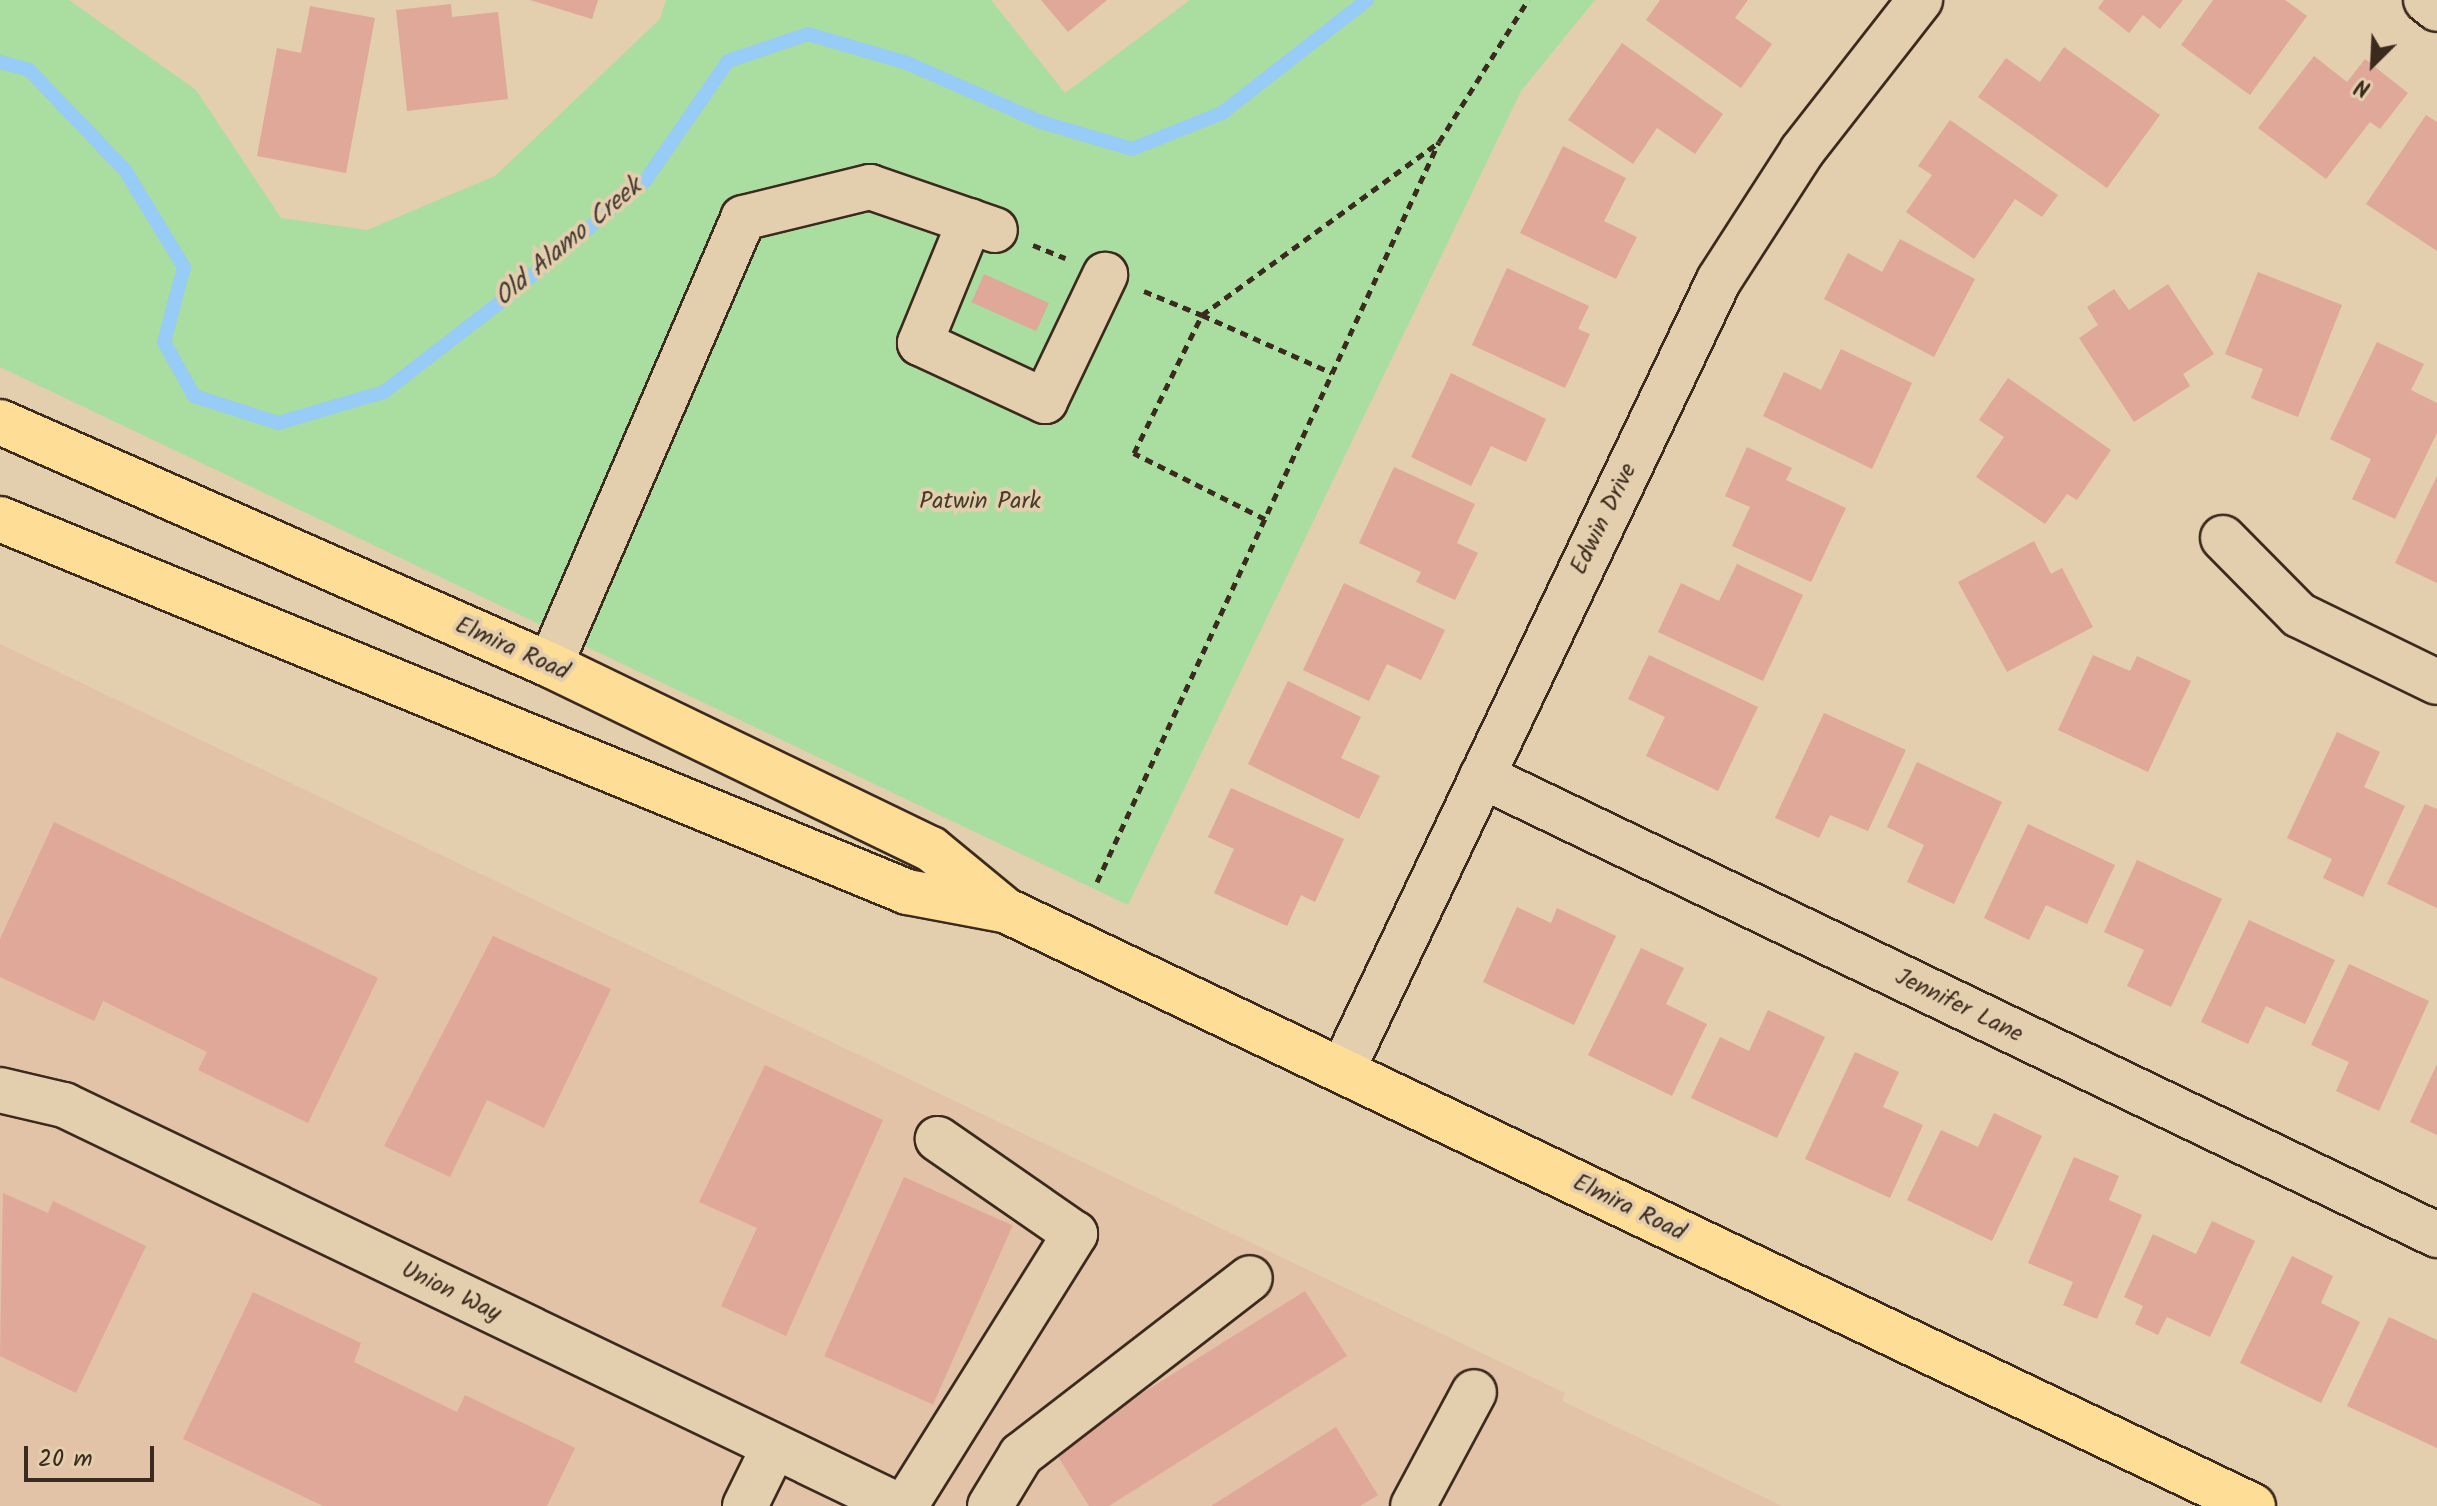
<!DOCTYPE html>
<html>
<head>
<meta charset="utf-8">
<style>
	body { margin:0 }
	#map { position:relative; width:2437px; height:1506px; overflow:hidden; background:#e3cead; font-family:Kalam,sans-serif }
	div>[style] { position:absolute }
	.built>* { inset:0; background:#e2c3a7 }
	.green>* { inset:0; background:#a9dea0 }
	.stream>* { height:14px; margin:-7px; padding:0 7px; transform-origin:7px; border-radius:7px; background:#96ccf5 }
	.building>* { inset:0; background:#e0a898; transform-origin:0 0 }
	.path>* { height:5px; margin-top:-2.5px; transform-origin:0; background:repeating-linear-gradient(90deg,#3b2a1e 0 8px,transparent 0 14px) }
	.roads { filter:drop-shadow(2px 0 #3b2a1e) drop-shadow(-2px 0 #3b2a1e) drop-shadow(0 2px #3b2a1e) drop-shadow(0 -2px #3b2a1e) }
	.minor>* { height:44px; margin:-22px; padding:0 22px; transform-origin:22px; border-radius:22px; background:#e3cead }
	.major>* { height:44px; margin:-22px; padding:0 22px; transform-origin:22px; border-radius:22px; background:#fedd96 }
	span { translate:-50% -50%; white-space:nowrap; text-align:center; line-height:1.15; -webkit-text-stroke:8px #e3cead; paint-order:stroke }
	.park-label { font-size:24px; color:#463c2b }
	.street-label { font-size:24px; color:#3b2a1e }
	.water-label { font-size:26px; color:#443a34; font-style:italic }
	.north { position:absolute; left:2333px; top:24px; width:80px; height:80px; -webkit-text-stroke:6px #e3cead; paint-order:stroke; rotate:204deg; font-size:22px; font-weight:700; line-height:32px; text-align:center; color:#3b2a1e }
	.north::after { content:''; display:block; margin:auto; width:28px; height:36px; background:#3b2a1e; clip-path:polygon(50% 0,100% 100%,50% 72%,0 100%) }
	.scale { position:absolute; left:24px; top:1446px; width:130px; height:36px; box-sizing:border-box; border:4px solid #3b2a1e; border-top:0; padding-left:10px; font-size:24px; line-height:28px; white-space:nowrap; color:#3b2a1e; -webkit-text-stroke:6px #e3cead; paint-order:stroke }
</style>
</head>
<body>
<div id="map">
	<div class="built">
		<i style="clip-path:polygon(0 644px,1565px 1393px,1562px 1401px,1782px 1506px,0 1506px)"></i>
	</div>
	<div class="green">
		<i style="clip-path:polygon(0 0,69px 0,196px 90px,281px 218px,367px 230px,495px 176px,660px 19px,666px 0,991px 0,1065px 93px,1190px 0,1595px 0,1521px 91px,1128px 905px,0 367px)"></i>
	</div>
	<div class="stream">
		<i style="left:0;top:62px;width:30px;rotate:15deg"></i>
		<i style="left:29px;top:70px;width:139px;rotate:46.2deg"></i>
		<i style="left:125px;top:170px;width:114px;rotate:58.7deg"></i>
		<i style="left:184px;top:267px;width:78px;rotate:104.9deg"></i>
		<i style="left:164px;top:342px;width:62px;rotate:60.9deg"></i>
		<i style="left:194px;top:396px;width:88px;rotate:17.8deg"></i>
		<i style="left:278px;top:423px;width:110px;rotate:-16.3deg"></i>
		<i style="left:384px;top:392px;width:145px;rotate:-37.7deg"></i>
		<i style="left:499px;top:303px;width:190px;rotate:-39.9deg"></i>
		<i style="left:645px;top:181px;width:146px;rotate:-55.3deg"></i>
		<i style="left:728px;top:61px;width:84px;rotate:-18.6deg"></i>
		<i style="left:808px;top:34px;width:103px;rotate:16.3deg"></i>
		<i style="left:907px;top:63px;width:146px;rotate:23.8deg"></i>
		<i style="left:1041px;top:122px;width:95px;rotate:16.5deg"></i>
		<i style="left:1132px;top:149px;width:97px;rotate:-21.8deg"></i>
		<i style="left:1222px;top:113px;width:184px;rotate:-37.9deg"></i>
	</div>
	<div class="building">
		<i style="clip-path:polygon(530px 0,598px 0,592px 19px)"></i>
		<i style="clip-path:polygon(1041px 0,1107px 0,1068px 32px)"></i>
		<i style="clip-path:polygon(1660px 0,1748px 0,1735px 18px,1772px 44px,1741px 88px,1646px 20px)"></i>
		<i style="clip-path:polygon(2104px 0,2183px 0,2160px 29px,2143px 15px,2129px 33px,2098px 8px)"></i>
		<i style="clip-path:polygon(2213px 0,2285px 0,2307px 16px,2250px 95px,2181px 45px)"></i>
		<i style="clip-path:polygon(451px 4px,452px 17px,498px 12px,508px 99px,407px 111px,396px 10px)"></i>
		<i style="clip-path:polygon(310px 6px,375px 18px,346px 173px,257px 156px,277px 48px,301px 53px)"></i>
		<i style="clip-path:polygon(1622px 43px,1723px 114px,1695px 154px,1657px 128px,1633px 164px,1568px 120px)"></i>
		<i style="clip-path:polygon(2064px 47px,2160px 115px,2107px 188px,1978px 97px,2006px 58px,2040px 82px)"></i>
		<i style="clip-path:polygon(2314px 56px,2347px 82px,2365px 59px,2408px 93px,2380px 129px,2370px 122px,2326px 179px,2258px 128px)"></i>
		<i style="clip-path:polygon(2426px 115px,2437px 122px,2437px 251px,2366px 204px)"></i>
		<i style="clip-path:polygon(1950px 120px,2058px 195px,2042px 217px,2015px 199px,1974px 259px,1906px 212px,1932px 175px,1918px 166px)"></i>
		<i style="clip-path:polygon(1563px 146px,1626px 178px,1604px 221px,1637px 237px,1616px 279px,1520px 233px)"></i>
		<i style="clip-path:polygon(1900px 239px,1975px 279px,1934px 357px,1824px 299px,1848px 253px,1882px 272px)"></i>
		<i style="clip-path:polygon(1507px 268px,1589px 306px,1578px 329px,1590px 334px,1565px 388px,1472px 345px)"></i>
		<i style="clip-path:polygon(2258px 272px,2342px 305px,2298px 417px,2251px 398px,2263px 369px,2225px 354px)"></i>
		<i style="left:984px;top:274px;width:71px;height:31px;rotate:24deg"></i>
		<i style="clip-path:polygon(2168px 284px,2214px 354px,2183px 374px,2190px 386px,2134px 422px,2079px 338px,2098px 325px,2087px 307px,2114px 289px,2129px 310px)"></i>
		<i style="clip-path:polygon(2377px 342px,2424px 364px,2411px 390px,2437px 403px,2437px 433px,2395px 519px,2352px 499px,2371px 459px,2330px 439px)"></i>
		<i style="clip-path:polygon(1841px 349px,1912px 383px,1872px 469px,1763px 416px,1784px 372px,1821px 390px)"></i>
		<i style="clip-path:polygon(1451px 373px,1546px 419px,1526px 462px,1491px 446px,1471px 486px,1411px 457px)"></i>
		<i style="clip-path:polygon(2008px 378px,2111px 450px,2077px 500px,2067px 494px,2045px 524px,1976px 477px,2004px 437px,1979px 420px)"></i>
		<i style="clip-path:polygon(1747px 447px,1792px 468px,1786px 480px,1846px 508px,1811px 582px,1732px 546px,1750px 507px,1725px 496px)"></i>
		<i style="clip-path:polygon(1394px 467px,1475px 504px,1457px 543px,1478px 553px,1455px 600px,1416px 582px,1421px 572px,1359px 543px)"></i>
		<i style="clip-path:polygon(2437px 476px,2437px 583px,2395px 563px)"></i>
		<i style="clip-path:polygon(2034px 541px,2051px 574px,2062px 568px,2093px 627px,2007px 672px,1958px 582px)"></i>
		<i style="clip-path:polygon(1737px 564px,1803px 595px,1763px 681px,1658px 632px,1681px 583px,1719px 601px)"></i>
		<i style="clip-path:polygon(1344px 583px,1445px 630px,1421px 680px,1387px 664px,1369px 701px,1303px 670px)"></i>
		<i style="clip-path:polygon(1649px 655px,1758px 707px,1718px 791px,1646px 756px,1665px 717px,1628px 699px)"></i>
		<i style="clip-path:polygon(2093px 655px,2130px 671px,2137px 656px,2191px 681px,2148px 772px,2058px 730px)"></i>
		<i style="clip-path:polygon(1288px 681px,1361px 717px,1341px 758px,1380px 776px,1359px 819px,1248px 764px)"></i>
		<i style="clip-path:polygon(1824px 713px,1906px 750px,1868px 831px,1830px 815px,1819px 838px,1775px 818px)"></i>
		<i style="clip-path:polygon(2337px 732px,2380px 752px,2364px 787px,2405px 806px,2363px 897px,2323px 878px,2332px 859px,2287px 838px)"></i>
		<i style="clip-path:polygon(1917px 762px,2002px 802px,1954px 904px,1907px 882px,1924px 845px,1887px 827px)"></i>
		<i style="clip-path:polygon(1231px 788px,1344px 839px,1315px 902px,1301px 895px,1287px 926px,1214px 893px,1234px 849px,1208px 837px)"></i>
		<i style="clip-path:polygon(2425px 804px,2437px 809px,2437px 908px,2387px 884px)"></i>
		<i style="clip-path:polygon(54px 822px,378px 978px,308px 1123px,198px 1070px,207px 1052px,103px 1001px,94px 1021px,0 977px,0 939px)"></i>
		<i style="clip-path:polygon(2028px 824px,2115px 865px,2087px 924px,2046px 905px,2029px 940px,1984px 918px)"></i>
		<i style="clip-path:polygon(2137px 860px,2222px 899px,2171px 1007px,2127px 986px,2144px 950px,2104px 932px)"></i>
		<i style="clip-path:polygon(1517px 907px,1551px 923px,1557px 908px,1616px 936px,1574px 1025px,1483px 982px)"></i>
		<i style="clip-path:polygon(2249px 920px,2335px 960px,2305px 1024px,2266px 1006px,2248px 1044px,2201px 1022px)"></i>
		<i style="clip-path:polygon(493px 936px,611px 989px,544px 1128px,487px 1100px,450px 1177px,384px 1146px)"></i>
		<i style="clip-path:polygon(1641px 948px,1684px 968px,1666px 1004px,1707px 1024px,1672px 1096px,1588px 1055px)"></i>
		<i style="clip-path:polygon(2349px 964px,2429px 1001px,2379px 1111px,2336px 1091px,2349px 1062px,2311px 1045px)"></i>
		<i style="clip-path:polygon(1768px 1010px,1825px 1037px,1777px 1138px,1691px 1098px,1720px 1037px,1749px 1051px)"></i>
		<i style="clip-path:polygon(1855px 1052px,1899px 1072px,1883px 1107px,1923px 1125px,1890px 1198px,1805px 1159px)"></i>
		<i style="clip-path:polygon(2437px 1064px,2437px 1135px,2410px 1122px)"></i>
		<i style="clip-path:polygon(765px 1065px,883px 1120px,786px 1336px,721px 1306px,757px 1228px,699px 1202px)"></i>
		<i style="clip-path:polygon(1994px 1113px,2042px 1136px,1992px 1241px,1907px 1200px,1941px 1130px,1978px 1147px)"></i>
		<i style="clip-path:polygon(2074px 1157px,2119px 1176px,2109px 1200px,2142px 1215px,2097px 1319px,2063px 1305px,2073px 1282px,2028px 1263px)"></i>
		<i style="left:904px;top:1177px;width:119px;height:196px;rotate:24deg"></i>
		<i style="clip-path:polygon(3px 1193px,48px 1213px,53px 1201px,146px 1246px,76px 1393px,0 1356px)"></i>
		<i style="clip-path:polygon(2212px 1221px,2255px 1241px,2210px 1337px,2167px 1317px,2158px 1335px,2135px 1324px,2143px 1306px,2124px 1297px,2153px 1234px,2196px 1254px)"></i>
		<i style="clip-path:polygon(2292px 1256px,2333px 1276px,2321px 1303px,2360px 1322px,2321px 1403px,2240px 1363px)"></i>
		<i style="clip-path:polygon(1305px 1291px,1347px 1356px,1109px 1506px,1089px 1506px,1053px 1449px)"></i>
		<i style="clip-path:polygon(253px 1292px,361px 1343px,354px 1362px,457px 1412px,465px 1395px,575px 1448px,547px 1506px,323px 1506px,183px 1439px)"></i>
		<i style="clip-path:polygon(2389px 1317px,2437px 1340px,2437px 1448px,2347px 1406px)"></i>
		<i style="clip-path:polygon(1336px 1427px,1378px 1495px,1360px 1506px,1211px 1506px)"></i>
	</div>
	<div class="path">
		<i style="left:1033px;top:245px;width:35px;rotate:22deg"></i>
		<i style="left:1144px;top:291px;width:63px;rotate:22.5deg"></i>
		<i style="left:1202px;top:315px;width:293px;rotate:-36.1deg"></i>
		<i style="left:1439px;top:142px;width:168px;rotate:-57.9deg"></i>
		<i style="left:1265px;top:519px;width:147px;rotate:-153.3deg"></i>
		<i style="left:1134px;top:453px;width:154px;rotate:-63.8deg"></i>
		<i style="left:1202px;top:315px;width:142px;rotate:24deg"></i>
		<i style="left:1097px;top:882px;width:815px;rotate:-65.2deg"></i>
	</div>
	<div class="roads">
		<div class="minor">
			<i style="left:2426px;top:0;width:14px;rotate:39deg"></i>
			<i style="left:970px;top:221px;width:132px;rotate:112.3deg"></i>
			<i style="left:920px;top:343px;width:138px;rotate:24.9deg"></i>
			<i style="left:1045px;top:401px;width:140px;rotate:-64.5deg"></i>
			<i style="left:2223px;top:538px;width:108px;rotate:45.4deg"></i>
			<i style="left:2299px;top:615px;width:153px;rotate:25.9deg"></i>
			<i style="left:550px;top:665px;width:487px;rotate:-66.6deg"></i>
			<i style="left:743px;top:218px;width:131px;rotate:-13.7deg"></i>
			<i style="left:870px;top:187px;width:132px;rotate:19deg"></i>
			<i style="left:1482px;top:776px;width:1060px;rotate:25.67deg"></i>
			<i style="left:1342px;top:1071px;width:876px;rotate:-64.52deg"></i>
			<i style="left:1719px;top:280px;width:153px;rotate:-57.2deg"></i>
			<i style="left:1802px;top:151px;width:192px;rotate:-52deg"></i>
			<i style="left:0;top:1090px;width:66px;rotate:13.2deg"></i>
			<i style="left:64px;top:1105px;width:926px;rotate:25.65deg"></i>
			<i style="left:745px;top:1506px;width:66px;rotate:-63.8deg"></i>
			<i style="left:905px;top:1506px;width:321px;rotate:-58deg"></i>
			<i style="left:1075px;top:1234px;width:167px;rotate:-145.3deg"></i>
			<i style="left:990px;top:1506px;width:60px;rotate:-58.7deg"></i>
			<i style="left:1021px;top:1455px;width:289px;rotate:-37.7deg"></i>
			<i style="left:1413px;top:1506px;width:129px;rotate:-61.8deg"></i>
		</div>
		<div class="major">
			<i style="left:0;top:422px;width:601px;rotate:23.84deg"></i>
			<i style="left:550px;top:665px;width:423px;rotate:25.8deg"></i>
			<i style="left:931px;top:849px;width:96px;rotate:39.5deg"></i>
			<i style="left:1005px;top:910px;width:1383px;rotate:25.53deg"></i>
			<i style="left:0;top:519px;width:981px;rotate:22.35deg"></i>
			<i style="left:907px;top:892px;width:98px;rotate:10.6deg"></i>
		</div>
	</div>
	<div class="park-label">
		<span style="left:980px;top:502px">Patwin Park</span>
	</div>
	<div class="street-label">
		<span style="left:1604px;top:519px;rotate:-64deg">Edwin Drive</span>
		<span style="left:512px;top:649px;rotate:24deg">Elmira Road</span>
		<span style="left:1959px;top:1006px;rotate:26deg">Jennifer Lane</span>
		<span style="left:1629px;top:1208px;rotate:26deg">Elmira Road</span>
		<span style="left:451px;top:1292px;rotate:26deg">Union Way</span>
	</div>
	<div class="water-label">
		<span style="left:569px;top:243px;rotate:-40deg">Old Alamo Creek</span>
	</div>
	<div class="north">N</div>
	<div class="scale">20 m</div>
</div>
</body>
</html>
